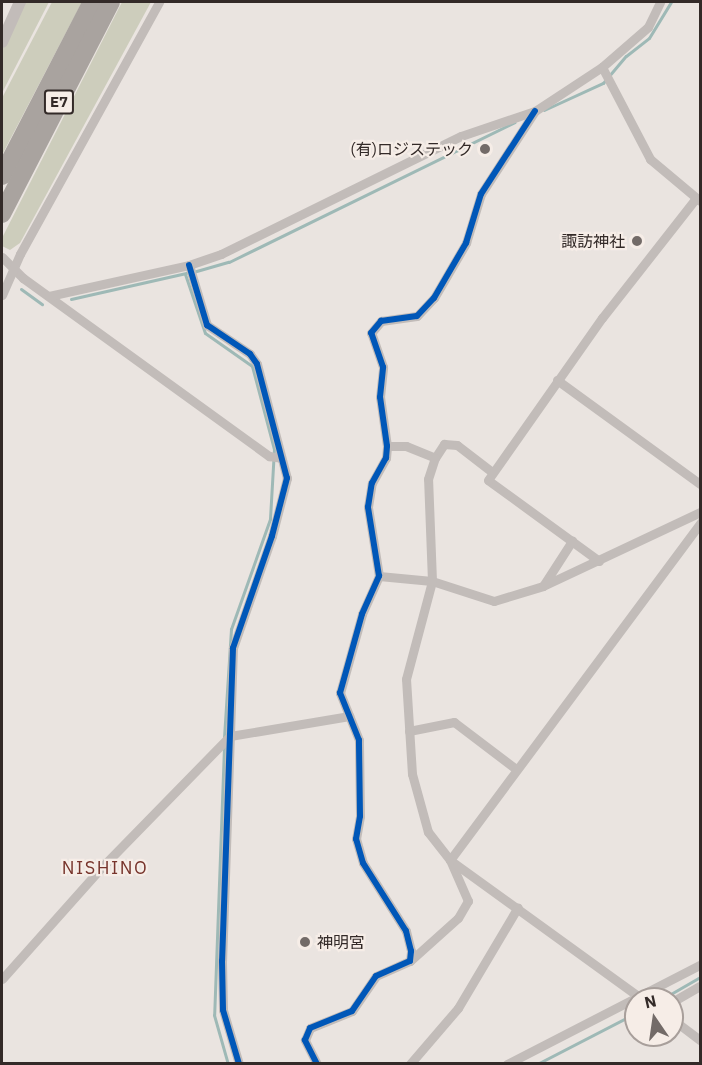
<!DOCTYPE html>
<html>
<head>
<meta charset="utf-8">
<style>
	body { margin:0 }
	#map { position:relative; width:702px; height:1065px; overflow:hidden; background:#eae4e0; font-family:"IBM Plex Sans","Noto Sans JP",sans-serif }
	div>[style] { position:absolute }
	.green>* { inset:0; background:#cdcdbc }
	.stream>* { height:3px; margin:-1.5px; padding:0 1.5px; transform-origin:1.5px; border-radius:1.5px; background:#9eb9b6 }
	.minor>* { height:9px; margin:-4.5px; padding:0 4.5px; transform-origin:4.5px; border-radius:4.5px; background:#c2bcb9 }
	.tertiary>* { height:12px; margin:-6px; padding:0 6px; transform-origin:6px; border-radius:6px; background:#c2bcb9 }
	.motorway>* { height:18px; margin:-9px; padding:0 9px; transform-origin:9px; border-radius:9px; background:#a9a39f }
	.cycleway>* { height:6px; margin:-3px; padding:0 3px; transform-origin:3px; border-radius:3px; background:#0057b8 }
	.dots>* { width:16px; height:16px; translate:-50% -50%; box-sizing:border-box; border:3px solid #f6ede7; border-radius:50% }
	span { translate:-50% -50%; white-space:nowrap; text-align:center; line-height:1.15; -webkit-text-stroke:4.5px #f6ede7; paint-order:stroke }
	.shield-label span { padding:2px 4px; background:#f6ede7; border:2px solid; border-radius:4px; -webkit-text-stroke-width:0 }
	.shield-label { font-size:15px; color:#332a28; font-weight:700 }
	.poi-label { font-size:16px; color:#332a28 }
	.right { translate:-100% -50%; text-align:right }
	.left { translate:0 -50%; text-align:left }
	.neighbourhood-label { font-size:18px; color:#77342c; letter-spacing:1.5px }
	.frame { position:absolute; inset:0; border:3px solid #332a28; pointer-events:none }
	.north { position:absolute; left:624px; top:987px; width:60px; height:60px; box-sizing:border-box; background:#f6ede7; border:2px solid #a89f9b; border-radius:50%; rotate:347deg; font-size:16px; font-weight:700; line-height:24px; text-align:center; color:#332a28 }
	.north::after { content:''; display:block; margin:auto; width:21px; height:27px; background:#736b68; clip-path:polygon(50% 0,100% 100%,50% 72%,0 100%) }
</style>
</head>
<body>
<div id="map">
	<div class="green">
		<i style="clip-path:polygon(23px 2px,49px 2px,2px 93px,2px 50px)"></i>
		<i style="clip-path:polygon(52px 2px,82px 2px,2px 155px,2px 98px)"></i>
		<i style="clip-path:polygon(122px 2px,151px 2px,20px 243px,10px 250px,2px 246px,2px 238px)"></i>
	</div>
	<div class="stream">
		<i style="left:544px;top:110px;width:65px;rotate:-24.6deg"></i>
		<i style="left:603px;top:83px;width:35px;rotate:-50deg"></i>
		<i style="left:626px;top:56px;width:29px;rotate:-38deg"></i>
		<i style="left:649px;top:38px;width:42px;rotate:-58.6deg"></i>
		<i style="left:193px;top:272px;width:37px;rotate:-16deg"></i>
		<i style="left:229px;top:262px;width:318px;rotate:-26.1deg"></i>
		<i style="left:185px;top:274px;width:62px;rotate:71.3deg"></i>
		<i style="left:205px;top:333px;width:57px;rotate:35.1deg"></i>
		<i style="left:252px;top:366px;width:86px;rotate:75.2deg"></i>
		<i style="left:274px;top:449px;width:70px;rotate:93.3deg"></i>
		<i style="left:270px;top:519px;width:117px;rotate:109.5deg"></i>
		<i style="left:231px;top:629px;width:108px;rotate:93.7deg"></i>
		<i style="left:21px;top:289px;width:26px;rotate:36deg"></i>
		<i style="left:71px;top:299px;width:118px;rotate:-12.7deg"></i>
		<i style="left:224px;top:747px;width:268px;rotate:92.1deg"></i>
		<i style="left:214px;top:1015px;width:51px;rotate:74.1deg"></i>
		<i style="left:662px;top:999px;width:44px;rotate:-30.1deg"></i>
		<i style="left:537px;top:1064px;width:111px;rotate:-27.3deg"></i>
	</div>
	<div class="minor">
		<i style="left:602px;top:67px;width:104px;rotate:62.4deg"></i>
		<i style="left:650px;top:159px;width:65px;rotate:40deg"></i>
		<i style="left:2px;top:257px;width:30px;rotate:45deg"></i>
		<i style="left:23px;top:278px;width:304px;rotate:35.9deg"></i>
		<i style="left:269px;top:456px;width:12px;rotate:9deg"></i>
		<i style="left:189px;top:265px;width:63px;rotate:73.3deg"></i>
		<i style="left:207px;top:325px;width:52px;rotate:34deg"></i>
		<i style="left:250px;top:354px;width:12px;rotate:55deg"></i>
		<i style="left:257px;top:364px;width:118px;rotate:75.3deg"></i>
		<i style="left:287px;top:478px;width:60px;rotate:104.5deg"></i>
		<i style="left:272px;top:536px;width:119px;rotate:109.2deg"></i>
		<i style="left:233px;top:648px;width:313px;rotate:92deg"></i>
		<i style="left:222px;top:961px;width:49px;rotate:88.8deg"></i>
		<i style="left:223px;top:1010px;width:56px;rotate:73.5deg"></i>
		<i style="left:2px;top:295px;width:45px;rotate:-66.3deg"></i>
		<i style="left:20px;top:254px;width:288px;rotate:-61.1deg"></i>
		<i style="left:49px;top:296px;width:143px;rotate:-12.5deg"></i>
		<i style="left:189px;top:265px;width:34px;rotate:-19deg"></i>
		<i style="left:221px;top:254px;width:267px;rotate:-26.2deg"></i>
		<i style="left:461px;top:136px;width:78px;rotate:-18.7deg"></i>
		<i style="left:535px;top:111px;width:80px;rotate:-33.3deg"></i>
		<i style="left:602px;top:67px;width:61px;rotate:-41deg"></i>
		<i style="left:648px;top:27px;width:28px;rotate:-64deg"></i>
		<i style="left:557px;top:380px;width:177px;rotate:36deg"></i>
		<i style="left:387px;top:446px;width:19px"></i>
		<i style="left:406px;top:446px;width:31px;rotate:22deg"></i>
		<i style="left:435px;top:458px;width:17px;rotate:-57deg"></i>
		<i style="left:444px;top:444px;width:13px;rotate:4deg"></i>
		<i style="left:457px;top:445px;width:44px;rotate:37.6deg"></i>
		<i style="left:599px;top:561px;width:137px;rotate:-143.9deg"></i>
		<i style="left:488px;top:480px;width:198px;rotate:-54.9deg"></i>
		<i style="left:602px;top:318px;width:152px;rotate:-51.9deg"></i>
		<i style="left:379px;top:576px;width:53px;rotate:5.4deg"></i>
		<i style="left:432px;top:581px;width:65px;rotate:17.9deg"></i>
		<i style="left:494px;top:601px;width:51px;rotate:-17deg"></i>
		<i style="left:543px;top:586px;width:174px;rotate:-25.2deg"></i>
		<i style="left:543px;top:586px;width:54px;rotate:-57.2deg"></i>
		<i style="left:409px;top:731px;width:46px;rotate:-11.3deg"></i>
		<i style="left:454px;top:722px;width:78px;rotate:37.2deg"></i>
		<i style="left:410px;top:961px;width:64px;rotate:-41.9deg"></i>
		<i style="left:458px;top:918px;width:20px;rotate:-60deg"></i>
		<i style="left:468px;top:901px;width:45px;rotate:-113.7deg"></i>
		<i style="left:450px;top:860px;width:36px;rotate:-128deg"></i>
		<i style="left:428px;top:832px;width:60px;rotate:-105.4deg"></i>
		<i style="left:412px;top:774px;width:95px;rotate:-93.6deg"></i>
		<i style="left:406px;top:679px;width:101px;rotate:-75.1deg"></i>
		<i style="left:432px;top:581px;width:102px;rotate:-92.2deg"></i>
		<i style="left:428px;top:479px;width:22px;rotate:-72deg"></i>
		<i style="left:2px;top:979px;width:149px;rotate:-48.3deg"></i>
		<i style="left:101px;top:868px;width:185px;rotate:-45.7deg"></i>
		<i style="left:230px;top:736px;width:121px;rotate:-9.5deg"></i>
		<i style="left:642px;top:999px;width:237px;rotate:-144.1deg"></i>
		<i style="left:450px;top:860px;width:420px;rotate:-53.4deg"></i>
		<i style="left:672px;top:1002px;width:32px;rotate:-30deg"></i>
		<i style="left:672px;top:1019px;width:35px;rotate:37deg"></i>
		<i style="left:317px;top:1064px;width:27px;rotate:-117deg"></i>
		<i style="left:305px;top:1040px;width:13px;rotate:-67deg"></i>
		<i style="left:310px;top:1028px;width:45px;rotate:-22deg"></i>
		<i style="left:352px;top:1011px;width:42px;rotate:-55.6deg"></i>
		<i style="left:376px;top:976px;width:37px;rotate:-24deg"></i>
		<i style="left:410px;top:961px;width:10px;rotate:-84deg"></i>
		<i style="left:411px;top:951px;width:21px;rotate:-104deg"></i>
		<i style="left:406px;top:931px;width:80px;rotate:-122.3deg"></i>
		<i style="left:363px;top:863px;width:25px;rotate:-106deg"></i>
		<i style="left:356px;top:839px;width:23px;rotate:-80deg"></i>
		<i style="left:360px;top:816px;width:76px;rotate:-90.8deg"></i>
		<i style="left:359px;top:740px;width:51px;rotate:-112deg"></i>
		<i style="left:340px;top:693px;width:82px;rotate:-74.4deg"></i>
		<i style="left:362px;top:614px;width:42px;rotate:-65.9deg"></i>
		<i style="left:379px;top:576px;width:70px;rotate:-99.1deg"></i>
		<i style="left:368px;top:507px;width:24px;rotate:-81deg"></i>
		<i style="left:372px;top:483px;width:29px;rotate:-61deg"></i>
		<i style="left:386px;top:458px;width:12px;rotate:-85deg"></i>
		<i style="left:387px;top:446px;width:49px;rotate:-98.1deg"></i>
		<i style="left:380px;top:397px;width:30px;rotate:-84deg"></i>
		<i style="left:383px;top:367px;width:36px;rotate:-109deg"></i>
		<i style="left:371px;top:333px;width:16px;rotate:-50deg"></i>
		<i style="left:381px;top:321px;width:36px;rotate:-8deg"></i>
		<i style="left:417px;top:316px;width:25px;rotate:-47deg"></i>
		<i style="left:434px;top:298px;width:64px;rotate:-59.8deg"></i>
		<i style="left:466px;top:243px;width:51px;rotate:-73deg"></i>
		<i style="left:481px;top:194px;width:99px;rotate:-57deg"></i>
		<i style="left:410px;top:1064px;width:74px;rotate:-49.4deg"></i>
		<i style="left:458px;top:1008px;width:117px;rotate:-59.3deg"></i>
		<i style="left:507px;top:1064px;width:217px;rotate:-27.2deg"></i>
	</div>
	<div class="tertiary">
		<i style="left:2px;top:42px;width:44px;rotate:-65.8deg"></i>
	</div>
	<div class="motorway">
		<i style="left:2px;top:176px;width:196px;rotate:-62.7deg"></i>
		<i style="left:2px;top:214px;width:238px;rotate:-62.8deg"></i>
	</div>
	<div class="cycleway">
		<i style="left:189px;top:265px;width:63px;rotate:73.3deg"></i>
		<i style="left:207px;top:325px;width:52px;rotate:34deg"></i>
		<i style="left:250px;top:354px;width:12px;rotate:55deg"></i>
		<i style="left:257px;top:364px;width:118px;rotate:75.3deg"></i>
		<i style="left:287px;top:478px;width:60px;rotate:104.5deg"></i>
		<i style="left:272px;top:536px;width:119px;rotate:109.2deg"></i>
		<i style="left:233px;top:648px;width:313px;rotate:92deg"></i>
		<i style="left:222px;top:961px;width:49px;rotate:88.8deg"></i>
		<i style="left:223px;top:1010px;width:56px;rotate:73.5deg"></i>
		<i style="left:317px;top:1064px;width:27px;rotate:-117deg"></i>
		<i style="left:305px;top:1040px;width:13px;rotate:-67deg"></i>
		<i style="left:310px;top:1028px;width:45px;rotate:-22deg"></i>
		<i style="left:352px;top:1011px;width:42px;rotate:-55.6deg"></i>
		<i style="left:376px;top:976px;width:37px;rotate:-24deg"></i>
		<i style="left:410px;top:961px;width:10px;rotate:-84deg"></i>
		<i style="left:411px;top:951px;width:21px;rotate:-104deg"></i>
		<i style="left:406px;top:931px;width:80px;rotate:-122.3deg"></i>
		<i style="left:363px;top:863px;width:25px;rotate:-106deg"></i>
		<i style="left:356px;top:839px;width:23px;rotate:-80deg"></i>
		<i style="left:360px;top:816px;width:76px;rotate:-90.8deg"></i>
		<i style="left:359px;top:740px;width:51px;rotate:-112deg"></i>
		<i style="left:340px;top:693px;width:82px;rotate:-74.4deg"></i>
		<i style="left:362px;top:614px;width:42px;rotate:-65.9deg"></i>
		<i style="left:379px;top:576px;width:70px;rotate:-99.1deg"></i>
		<i style="left:368px;top:507px;width:24px;rotate:-81deg"></i>
		<i style="left:372px;top:483px;width:29px;rotate:-61deg"></i>
		<i style="left:386px;top:458px;width:12px;rotate:-85deg"></i>
		<i style="left:387px;top:446px;width:49px;rotate:-98.1deg"></i>
		<i style="left:380px;top:397px;width:30px;rotate:-84deg"></i>
		<i style="left:383px;top:367px;width:36px;rotate:-109deg"></i>
		<i style="left:371px;top:333px;width:16px;rotate:-50deg"></i>
		<i style="left:381px;top:321px;width:36px;rotate:-8deg"></i>
		<i style="left:417px;top:316px;width:25px;rotate:-47deg"></i>
		<i style="left:434px;top:298px;width:64px;rotate:-59.8deg"></i>
		<i style="left:466px;top:243px;width:51px;rotate:-73deg"></i>
		<i style="left:481px;top:194px;width:99px;rotate:-57deg"></i>
	</div>
	<div class="dots">
		<i style="left:485px;top:149px;background:#736b68"></i>
		<i style="left:637px;top:241px;background:#736b68"></i>
		<i style="left:305px;top:942px;background:#736b68"></i>
	</div>
	<div class="shield-label">
		<span style="left:59px;top:102px">E7</span>
	</div>
	<div class="poi-label">
		<span class="right" style="left:473px;top:149px">(有)ロジステック</span>
		<span class="right" style="left:625px;top:241px">諏訪神社</span>
		<span class="left" style="left:317px;top:942px">神明宮</span>
	</div>
	<div class="neighbourhood-label">
		<span style="left:105px;top:868px">NISHINO</span>
	</div>
	<div class="frame"></div>
	<div class="north">N</div>
</div>
</body>
</html>
